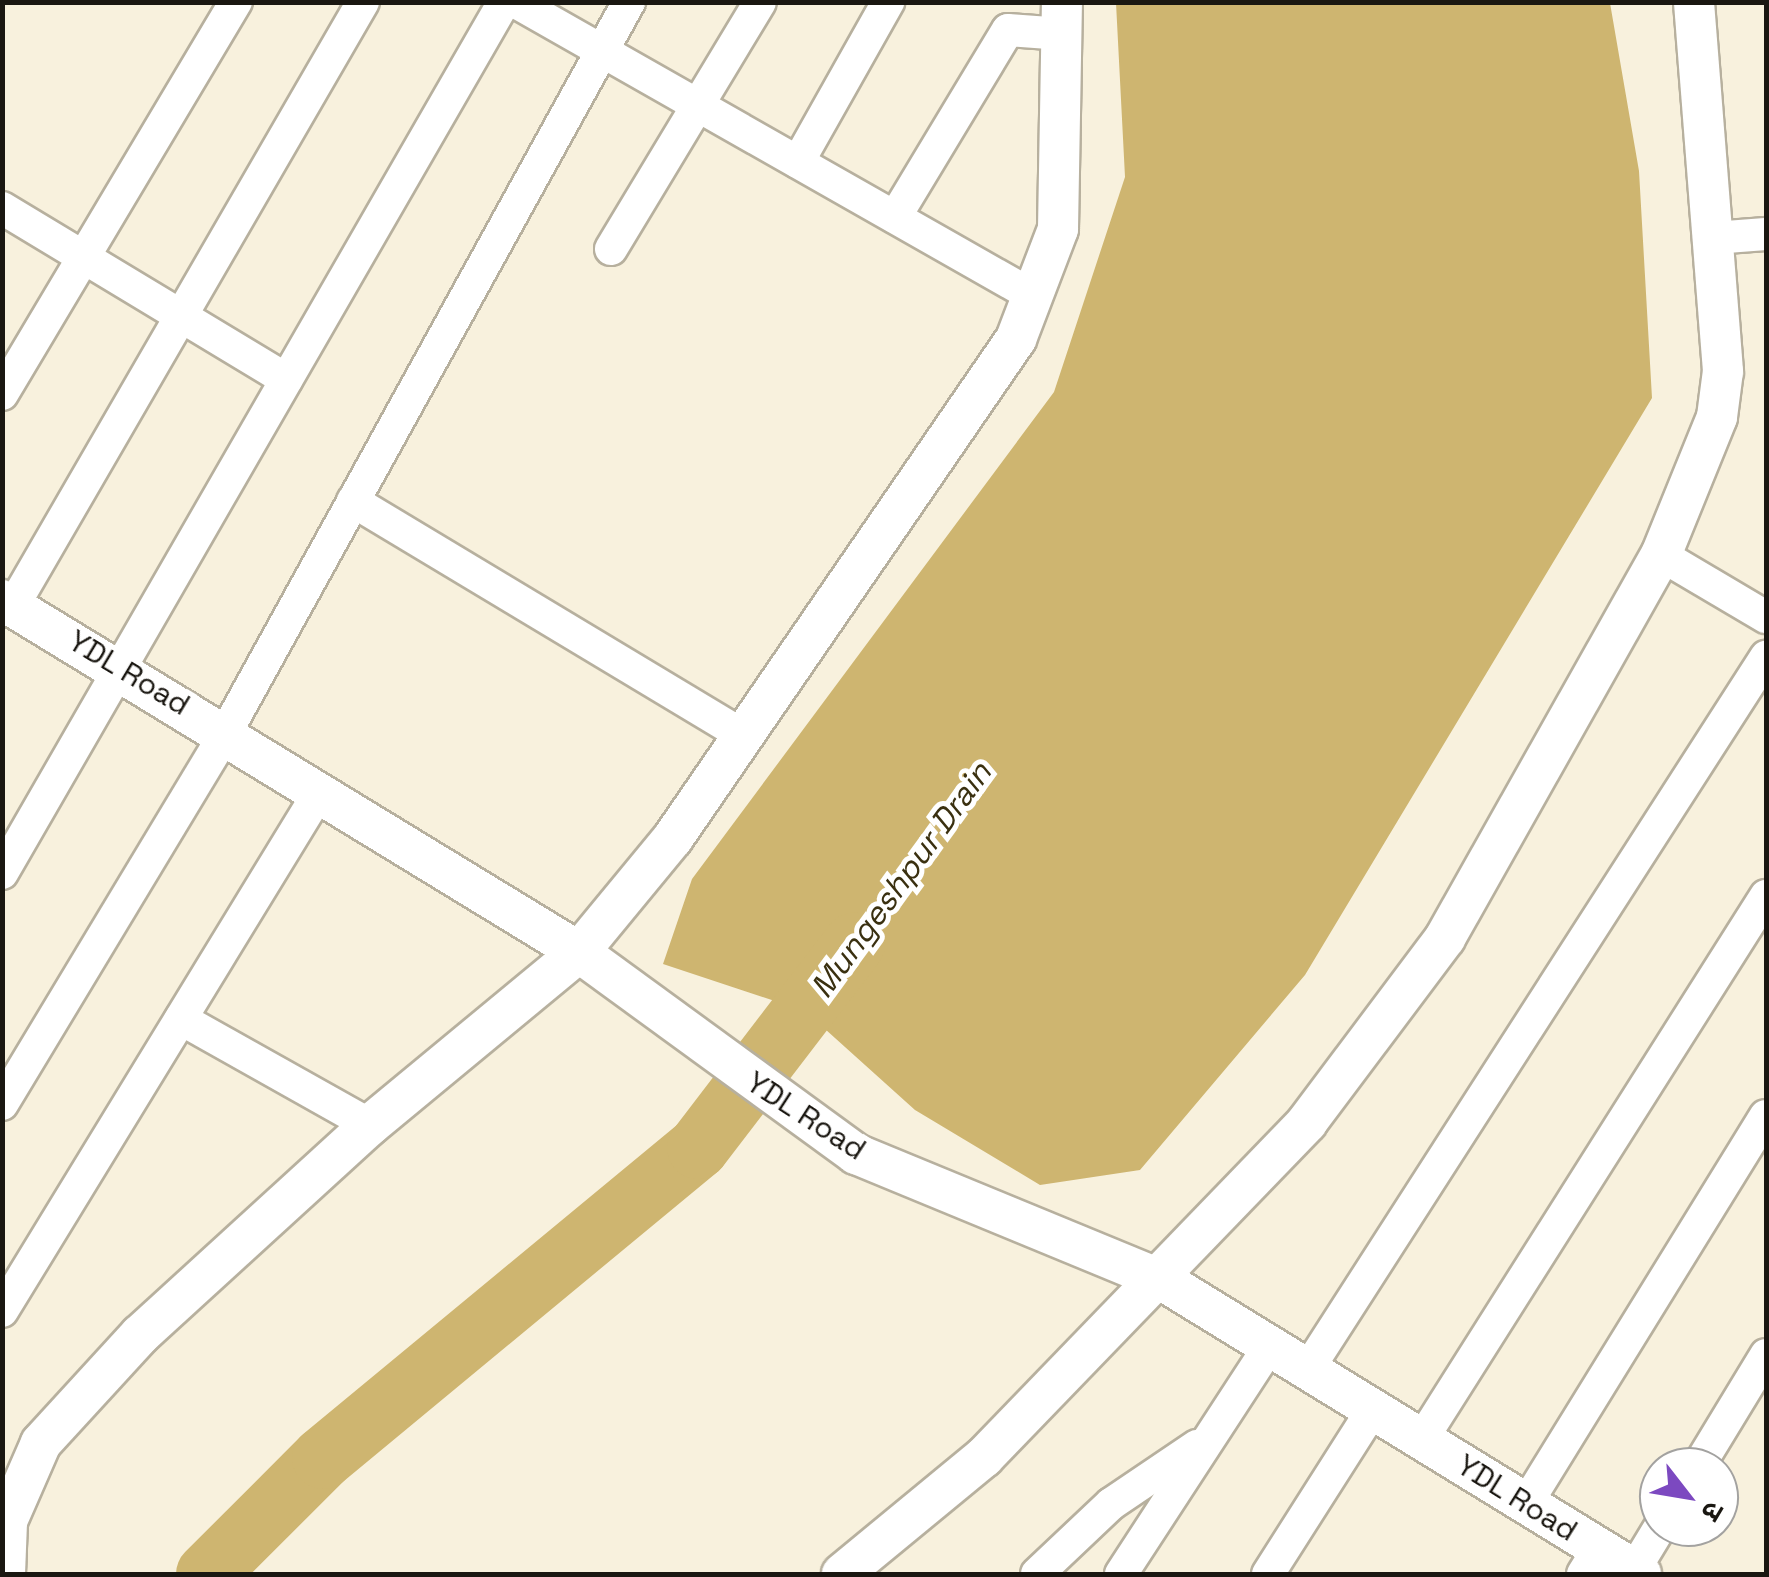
<!DOCTYPE html>
<html>
<head>
<meta charset="utf-8">
<style>
	body { margin:0 }
	#map { position:relative; width:1769px; height:1577px; overflow:hidden; background:#f8f1dd; font-family:"Space Grotesk","Noto Sans Devanagari",sans-serif }
	div>[style] { position:absolute }
	.water>* { inset:0; background:#ceb570 }
	.river>* { height:62px; margin:-31px; padding:0 31px; transform-origin:31px; border-radius:31px; background:#ceb570 }
	.roads { filter:drop-shadow(2px 0 #b7b09e) drop-shadow(-2px 0 #b7b09e) drop-shadow(0 2px #b7b09e) drop-shadow(0 -2px #b7b09e) }
	.minor>* { height:32px; margin:-16px; padding:0 16px; transform-origin:16px; border-radius:16px; background:#fff }
	.tertiary>* { height:40px; margin:-20px; padding:0 20px; transform-origin:20px; border-radius:20px; background:#fff }
	span { translate:-50% -50%; white-space:nowrap; text-align:center; line-height:1.15; -webkit-text-stroke:10px #fff; paint-order:stroke }
	.street-label { font-size:30px; color:#1a1711 }
	.water-label { font-size:32px; color:#3a3010; font-style:italic }
	.frame { position:absolute; inset:0; border:5px solid #1a1711; pointer-events:none }
	.north { position:absolute; left:1639px; top:1447px; width:100px; height:100px; box-sizing:border-box; background:#fff; border:2px solid #a3a2a0; border-radius:50%; rotate:121deg; font-size:28px; font-weight:700; line-height:40px; text-align:center; color:#1a1711 }
	.north::after { content:''; display:block; margin:auto; width:35px; height:45px; background:#7c49c0; clip-path:polygon(50% 0,100% 100%,50% 72%,0 100%) }
</style>
</head>
<body>
<div id="map">
	<div class="water">
		<i style="clip-path:polygon(1116px 3px,1610px 3px,1639px 171px,1652px 398px,1305px 975px,1140px 1170px,1040px 1185px,915px 1110px,805px 1011px,663px 964px,692px 879px,1054px 392px,1125px 177px)"></i>
	</div>
	<div class="river">
		<i style="left:207px;top:1574px;width:164px;rotate:-45deg"></i>
		<i style="left:323px;top:1458px;width:487px;rotate:-39.6deg"></i>
		<i style="left:698px;top:1148px;width:257px;rotate:-52.6deg"></i>
	</div>
	<div class="roads">
		<div class="minor">
			<i style="left:516px;top:2px;width:597px;rotate:29.61deg"></i>
			<i style="left:798px;top:162px;width:184px;rotate:-60.6deg"></i>
			<i style="left:2px;top:208px;width:332px;rotate:31.1deg"></i>
			<i style="left:895px;top:217px;width:218px;rotate:-58.9deg"></i>
			<i style="left:1008px;top:30px;width:55px;rotate:4.2deg"></i>
			<i style="left:1713px;top:238px;width:53px;rotate:-4.3deg"></i>
			<i style="left:611px;top:249px;width:288px;rotate:-58.9deg"></i>
			<i style="left:2px;top:394px;width:457px;rotate:-59.2deg"></i>
			<i style="left:353px;top:501px;width:456px;rotate:31deg"></i>
			<i style="left:1661px;top:555px;width:122px;rotate:30.6deg"></i>
			<i style="left:13px;top:606px;width:698px;rotate:-59.91deg"></i>
			<i style="left:2px;top:873px;width:1005px;rotate:-60.04deg"></i>
			<i style="left:181px;top:1019px;width:217px;rotate:29.3deg"></i>
			<i style="left:2px;top:1104px;width:434px;rotate:-58.9deg"></i>
			<i style="left:226px;top:732px;width:834px;rotate:-61.1deg"></i>
			<i style="left:2px;top:1311px;width:610px;rotate:-58.55deg"></i>
			<i style="left:1308px;top:1369px;width:847px;rotate:-57.25deg"></i>
			<i style="left:1422px;top:1439px;width:643px;rotate:-57.65deg"></i>
			<i style="left:1698px;top:1467px;width:131px;rotate:-58.7deg"></i>
			<i style="left:1526px;top:1504px;width:456px;rotate:-58.3deg"></i>
			<i style="left:1634px;top:1570px;width:50px;rotate:-58.8deg"></i>
			<i style="left:1037px;top:1574px;width:102px;rotate:-43.4deg"></i>
			<i style="left:1111px;top:1504px;width:104px;rotate:-34deg"></i>
			<i style="left:1121px;top:1574px;width:273px;rotate:-56.9deg"></i>
			<i style="left:1268px;top:1574px;width:196px;rotate:-57.5deg"></i>
			<i style="left:1583px;top:1574px;width:31px;rotate:-58deg"></i>
		</div>
		<div class="tertiary">
			<i style="left:2px;top:600px;width:676px;rotate:31.39deg"></i>
			<i style="left:579px;top:952px;width:343px;rotate:36.1deg"></i>
			<i style="left:856px;top:1154px;width:331px;rotate:22.4deg"></i>
			<i style="left:1162px;top:1280px;width:562px;rotate:31.54deg"></i>
			<i style="left:5px;top:1574px;width:53px;rotate:-87.8deg"></i>
			<i style="left:7px;top:1521px;width:85px;rotate:-66.4deg"></i>
			<i style="left:41px;top:1443px;width:147px;rotate:-47.5deg"></i>
			<i style="left:140px;top:1335px;width:311px;rotate:-42.4deg"></i>
			<i style="left:370px;top:1125px;width:271px;rotate:-39.6deg"></i>
			<i style="left:579px;top:952px;width:148px;rotate:-50.5deg"></i>
			<i style="left:673px;top:838px;width:606px;rotate:-55.5deg"></i>
			<i style="left:1016px;top:339px;width:118px;rotate:-69.1deg"></i>
			<i style="left:1058px;top:229px;width:227px;rotate:-89deg"></i>
			<i style="left:842px;top:1574px;width:184px;rotate:-39.5deg"></i>
			<i style="left:984px;top:1457px;width:465px;rotate:-46deg"></i>
			<i style="left:1307px;top:1122px;width:230px;rotate:-53.1deg"></i>
			<i style="left:1445px;top:938px;width:440px;rotate:-60.6deg"></i>
			<i style="left:1661px;top:555px;width:149px;rotate:-67.9deg"></i>
			<i style="left:1717px;top:417px;width:46px;rotate:-82.6deg"></i>
			<i style="left:1723px;top:371px;width:370px;rotate:-94.5deg"></i>
		</div>
	</div>
	<div class="street-label">
		<span style="left:129px;top:673px;rotate:31deg">YDL Road</span>
		<span style="left:806px;top:1116px;rotate:33deg">YDL Road</span>
		<span style="left:1517px;top:1498px;rotate:32deg">YDL Road</span>
	</div>
	<div class="water-label">
		<span style="left:901px;top:880px;rotate:-54deg">Mungeshpur Drain</span>
	</div>
	<div class="frame"></div>
	<div class="north">उ</div>
</div>
</body>
</html>
